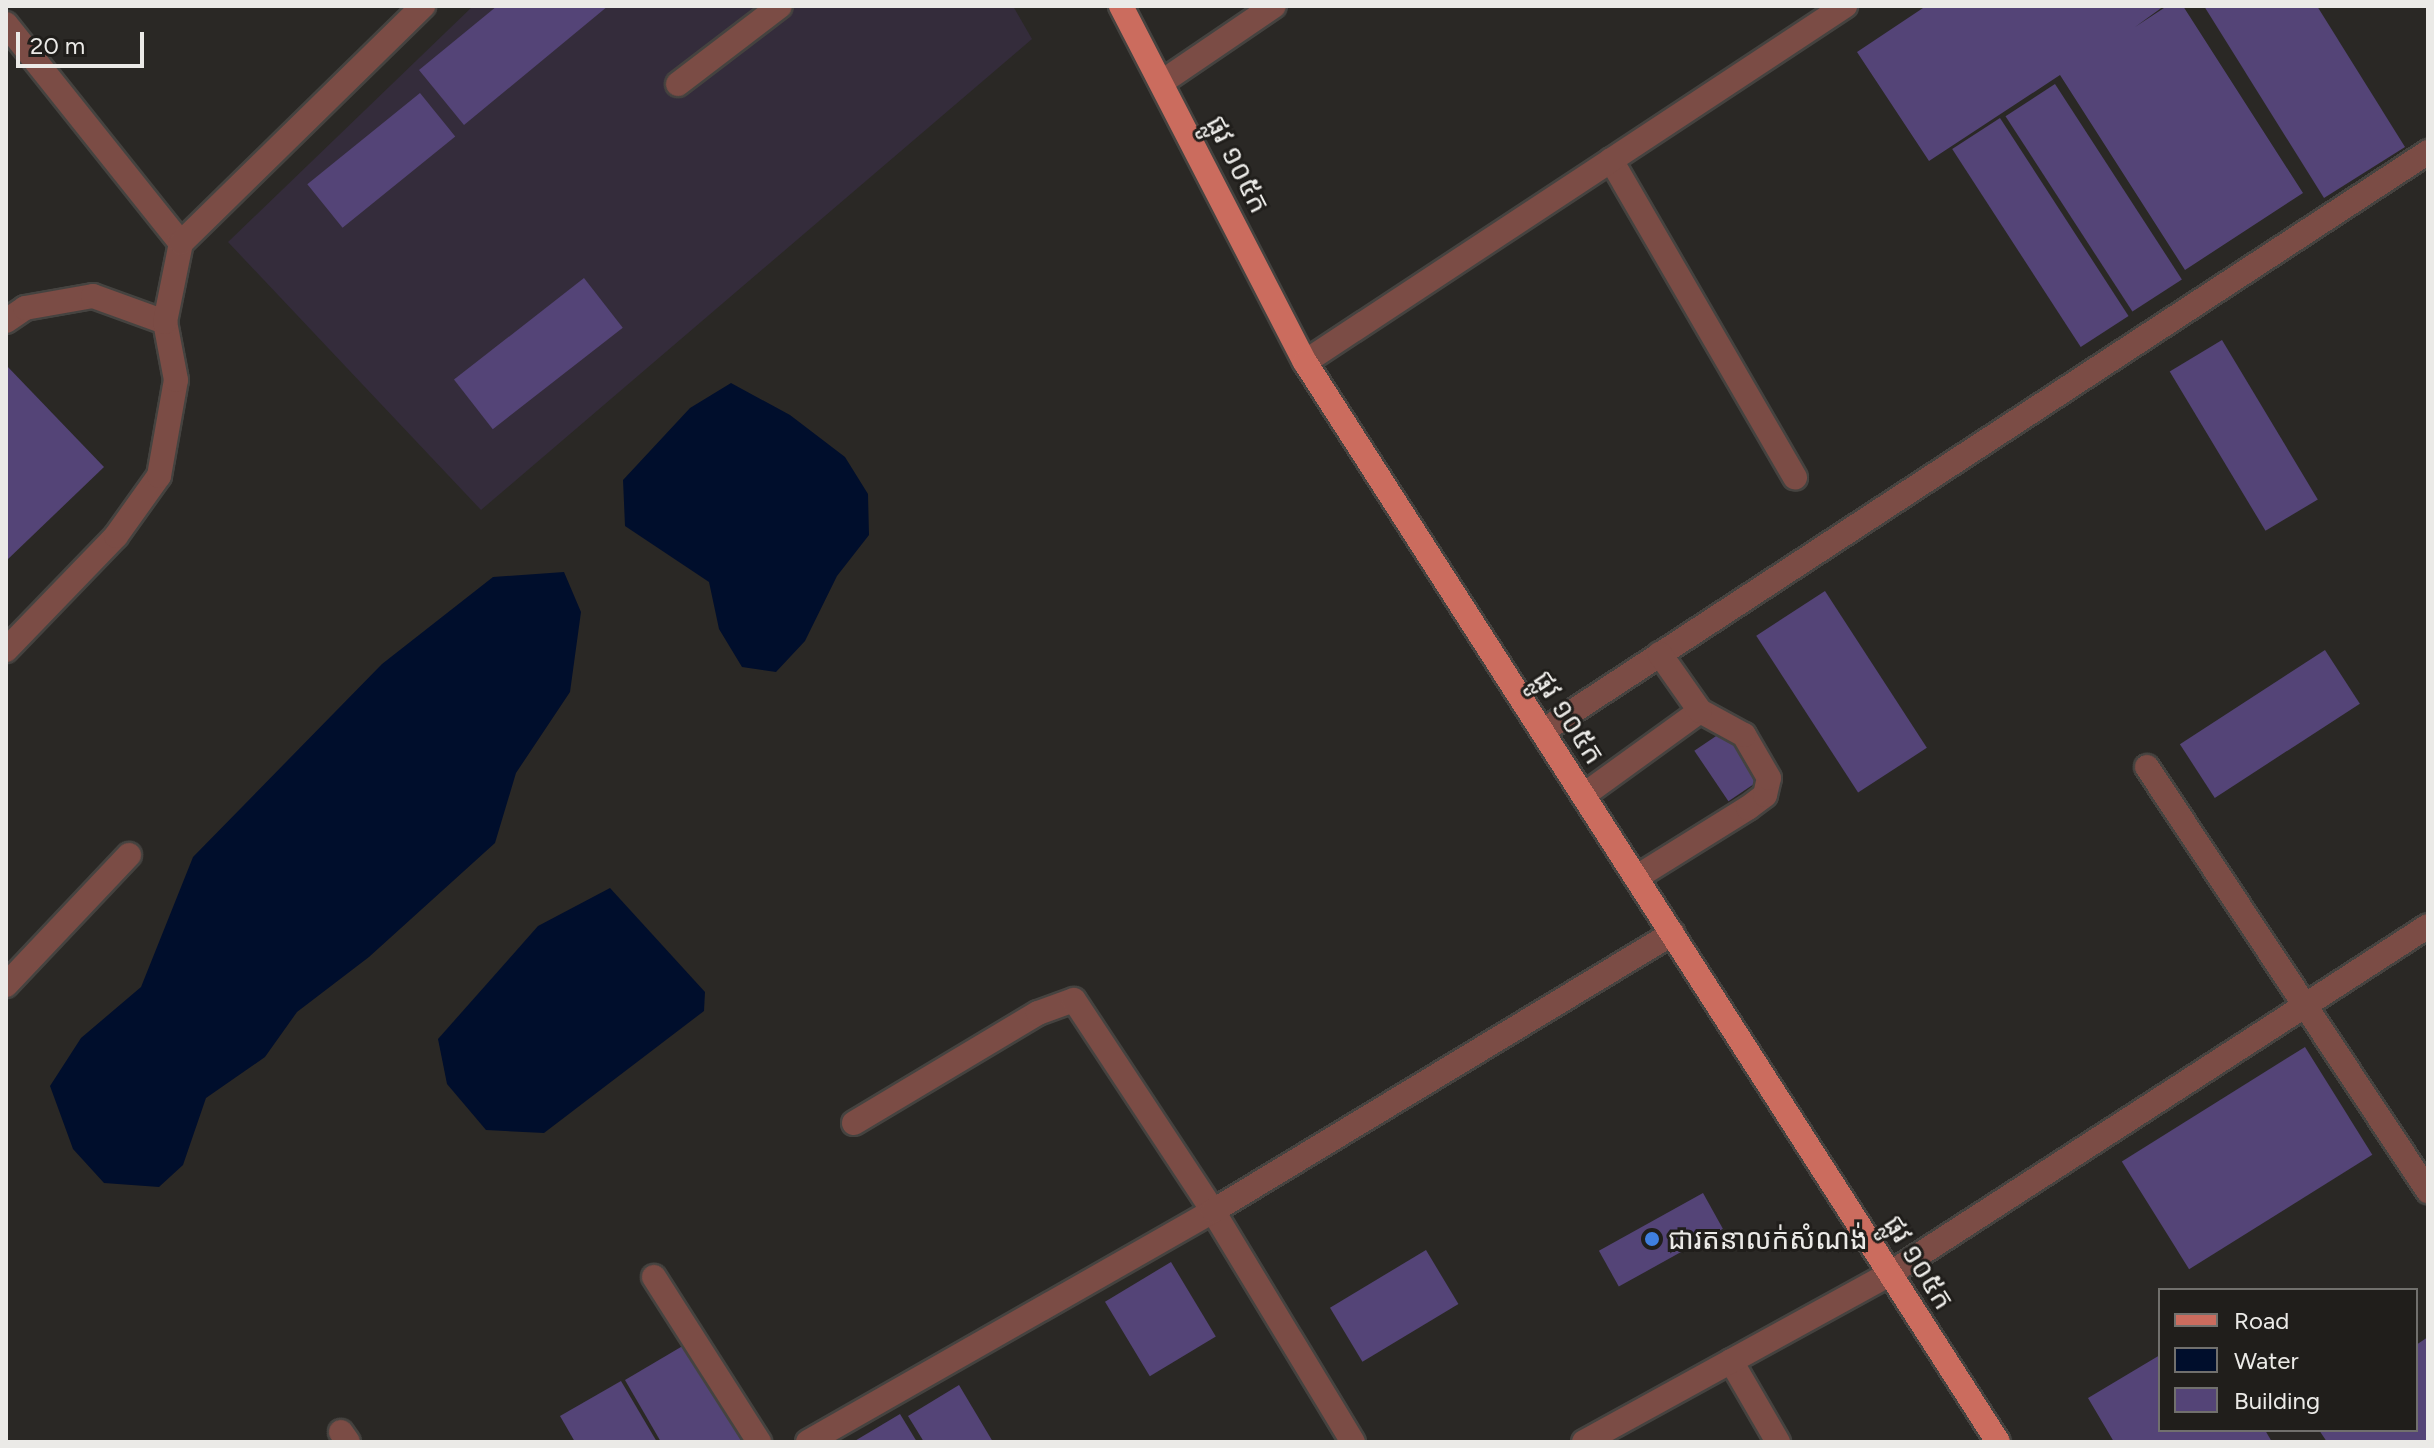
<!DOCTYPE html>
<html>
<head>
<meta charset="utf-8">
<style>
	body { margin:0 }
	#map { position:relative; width:2434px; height:1448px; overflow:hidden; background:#2a2825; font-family:Figtree,"Noto Sans Khmer",sans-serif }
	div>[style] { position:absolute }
	.education>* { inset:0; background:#342c3b }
	.water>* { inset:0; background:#000e2c }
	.building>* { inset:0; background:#544477; transform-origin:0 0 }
	.roads { filter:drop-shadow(2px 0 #454340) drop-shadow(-2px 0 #454340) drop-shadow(0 2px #454340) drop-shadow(0 -2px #454340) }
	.minor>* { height:24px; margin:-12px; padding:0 12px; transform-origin:12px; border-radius:12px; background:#7b4c45 }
	.major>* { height:24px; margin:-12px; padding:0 12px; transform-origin:12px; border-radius:12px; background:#cb6c5e }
	.dots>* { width:22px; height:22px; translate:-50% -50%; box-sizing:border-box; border:4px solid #201e1b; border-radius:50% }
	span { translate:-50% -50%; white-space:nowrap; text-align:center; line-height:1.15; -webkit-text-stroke:6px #201e1b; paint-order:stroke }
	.street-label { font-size:28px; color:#ebeae7 }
	.poi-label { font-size:28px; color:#ebeae7 }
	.left { translate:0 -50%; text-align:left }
	.frame { position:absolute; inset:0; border:8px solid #ebeae7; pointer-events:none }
	.legend { position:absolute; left:2158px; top:1288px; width:260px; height:144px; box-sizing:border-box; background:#201e1b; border:2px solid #71706d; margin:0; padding:10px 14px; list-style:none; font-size:24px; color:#ebeae7 }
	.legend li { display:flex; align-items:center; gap:16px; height:40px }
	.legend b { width:40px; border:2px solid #71706d }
	.scale { position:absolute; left:16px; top:32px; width:128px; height:36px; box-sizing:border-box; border:4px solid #ebeae7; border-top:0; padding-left:10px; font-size:24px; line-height:28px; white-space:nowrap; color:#ebeae7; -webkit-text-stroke:6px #201e1b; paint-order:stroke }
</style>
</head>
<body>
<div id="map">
	<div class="education">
		<i style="clip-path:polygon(473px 6px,1013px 6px,1032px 39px,481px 510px,228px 242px)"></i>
	</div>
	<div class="water">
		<i style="clip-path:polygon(731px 383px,790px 415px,845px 457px,868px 494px,869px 535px,837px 576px,805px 641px,776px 672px,742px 667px,719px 629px,709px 582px,625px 526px,623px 480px,690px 408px)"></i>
		<i style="clip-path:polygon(564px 572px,581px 612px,570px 692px,516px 773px,495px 843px,369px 957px,297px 1012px,265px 1057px,206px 1098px,183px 1165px,159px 1187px,104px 1183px,73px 1149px,50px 1086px,81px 1038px,141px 987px,193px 857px,382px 664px,493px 577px)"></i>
		<i style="clip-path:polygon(610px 888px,705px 992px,704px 1011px,544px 1133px,486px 1130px,447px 1084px,438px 1039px,538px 926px)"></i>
	</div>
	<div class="building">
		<i style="clip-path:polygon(497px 6px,608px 6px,464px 125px,419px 70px)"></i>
		<i style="clip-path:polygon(1926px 6px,2164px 6px,2135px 27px,2167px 6px,2183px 6px,2303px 193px,2185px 270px,2060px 75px,1929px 161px,1857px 52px)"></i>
		<i style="clip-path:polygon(2204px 6px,2317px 6px,2405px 147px,2324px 198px)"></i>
		<i style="left:2055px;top:84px;width:233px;height:59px;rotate:57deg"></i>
		<i style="left:420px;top:93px;width:56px;height:145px;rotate:51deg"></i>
		<i style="left:2000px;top:118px;width:236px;height:57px;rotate:57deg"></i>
		<i style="left:584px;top:278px;width:63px;height:165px;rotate:52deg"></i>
		<i style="left:2222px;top:340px;width:186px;height:61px;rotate:59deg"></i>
		<i style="clip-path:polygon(6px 365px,104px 467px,6px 561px)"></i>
		<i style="left:1825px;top:591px;width:187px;height:82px;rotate:57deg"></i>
		<i style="left:2325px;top:650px;width:64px;height:173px;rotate:57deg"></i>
		<i style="left:1725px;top:730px;width:61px;height:37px;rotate:56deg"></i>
		<i style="left:2305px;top:1047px;width:127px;height:216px;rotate:58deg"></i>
		<i style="left:1703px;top:1193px;width:41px;height:119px;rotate:61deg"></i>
		<i style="left:1426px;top:1250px;width:63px;height:112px;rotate:59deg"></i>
		<i style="left:1171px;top:1262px;width:87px;height:77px;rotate:59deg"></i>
		<i style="clip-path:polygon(2428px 1337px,2428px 1442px,2327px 1442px,2319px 1430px,2416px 1430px,2416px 1345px)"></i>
		<i style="clip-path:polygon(686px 1344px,742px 1442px,661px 1442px,625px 1380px)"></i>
		<i style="clip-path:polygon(2160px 1355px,2160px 1430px,2265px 1430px,2272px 1442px,2114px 1442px,2088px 1398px)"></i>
		<i style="clip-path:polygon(621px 1381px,657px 1442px,575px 1442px,560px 1416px)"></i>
		<i style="clip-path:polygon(959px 1385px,993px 1442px,924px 1442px,908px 1416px)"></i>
		<i style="clip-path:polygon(900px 1414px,917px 1442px,853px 1442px)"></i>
	</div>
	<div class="roads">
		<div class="minor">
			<i style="left:6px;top:24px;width:280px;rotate:51.4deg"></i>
			<i style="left:1162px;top:82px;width:135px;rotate:-34.2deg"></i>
			<i style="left:678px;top:84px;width:128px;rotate:-37.4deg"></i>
			<i style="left:1611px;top:160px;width:367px;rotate:59.9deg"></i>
			<i style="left:6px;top:321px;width:23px;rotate:-34deg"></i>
			<i style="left:25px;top:308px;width:69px;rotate:-10deg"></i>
			<i style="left:93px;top:296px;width:77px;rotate:19.9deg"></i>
			<i style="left:1305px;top:362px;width:647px;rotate:-33.4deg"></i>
			<i style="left:6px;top:650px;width:158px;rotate:-46deg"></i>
			<i style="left:116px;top:536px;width:74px;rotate:-54.4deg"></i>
			<i style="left:159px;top:476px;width:97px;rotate:-80deg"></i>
			<i style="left:176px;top:380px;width:59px;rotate:-100.7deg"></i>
			<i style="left:165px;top:322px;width:81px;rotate:-78.6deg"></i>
			<i style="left:181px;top:243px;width:339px;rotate:-44.4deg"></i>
			<i style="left:1543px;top:731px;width:1058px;rotate:-33.19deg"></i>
			<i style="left:2147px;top:767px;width:509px;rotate:56.47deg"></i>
			<i style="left:1584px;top:795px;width:143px;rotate:-35.9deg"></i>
			<i style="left:1637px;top:877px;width:131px;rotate:-31.9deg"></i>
			<i style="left:1748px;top:808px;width:21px;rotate:-37deg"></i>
			<i style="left:1765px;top:795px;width:17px;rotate:-77deg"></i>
			<i style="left:1769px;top:778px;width:50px;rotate:-120.2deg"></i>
			<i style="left:1744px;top:735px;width:50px;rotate:-151.4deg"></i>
			<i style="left:1700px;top:711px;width:70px;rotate:-125.1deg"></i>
			<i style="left:6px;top:985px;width:179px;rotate:-46.6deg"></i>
			<i style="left:854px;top:1123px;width:214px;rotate:-30.9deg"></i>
			<i style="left:1038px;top:1013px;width:38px;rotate:-20deg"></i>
			<i style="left:1074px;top:1000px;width:253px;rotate:56.6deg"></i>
			<i style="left:1213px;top:1211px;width:270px;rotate:58.8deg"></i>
			<i style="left:654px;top:1277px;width:196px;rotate:57.5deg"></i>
			<i style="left:1731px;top:1361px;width:94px;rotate:59.9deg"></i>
			<i style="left:341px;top:1432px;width:12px;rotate:55deg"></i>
			<i style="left:808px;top:1442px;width:466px;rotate:-29.7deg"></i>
			<i style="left:1213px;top:1211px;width:537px;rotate:-31.15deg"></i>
			<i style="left:1584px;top:1442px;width:350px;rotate:-28.8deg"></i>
			<i style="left:1891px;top:1273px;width:639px;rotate:-32.87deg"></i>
		</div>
		<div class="major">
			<i style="left:1121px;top:6px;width:401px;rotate:62.7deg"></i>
			<i style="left:1305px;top:362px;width:1283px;rotate:57.31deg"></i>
		</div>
	</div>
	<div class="dots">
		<i style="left:1652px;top:1239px;background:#3f7fe0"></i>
	</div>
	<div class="street-label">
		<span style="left:1238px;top:164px;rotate:63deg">ផ្លូវ ១០៥ក</span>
		<span style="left:1569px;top:717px;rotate:57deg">ផ្លូវ ១០៥ក</span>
		<span style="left:1919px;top:1262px;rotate:58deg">ផ្លូវ ១០៥ក</span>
	</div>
	<div class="poi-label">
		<span class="left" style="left:1668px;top:1239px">ជារតនាលក់សំណង់</span>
	</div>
	<div class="frame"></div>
	<ul class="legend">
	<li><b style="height:10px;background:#cb6c5e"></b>Road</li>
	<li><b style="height:22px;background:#000e2c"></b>Water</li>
	<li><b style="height:22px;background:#544477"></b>Building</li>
	</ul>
	<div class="scale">20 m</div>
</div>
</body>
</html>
